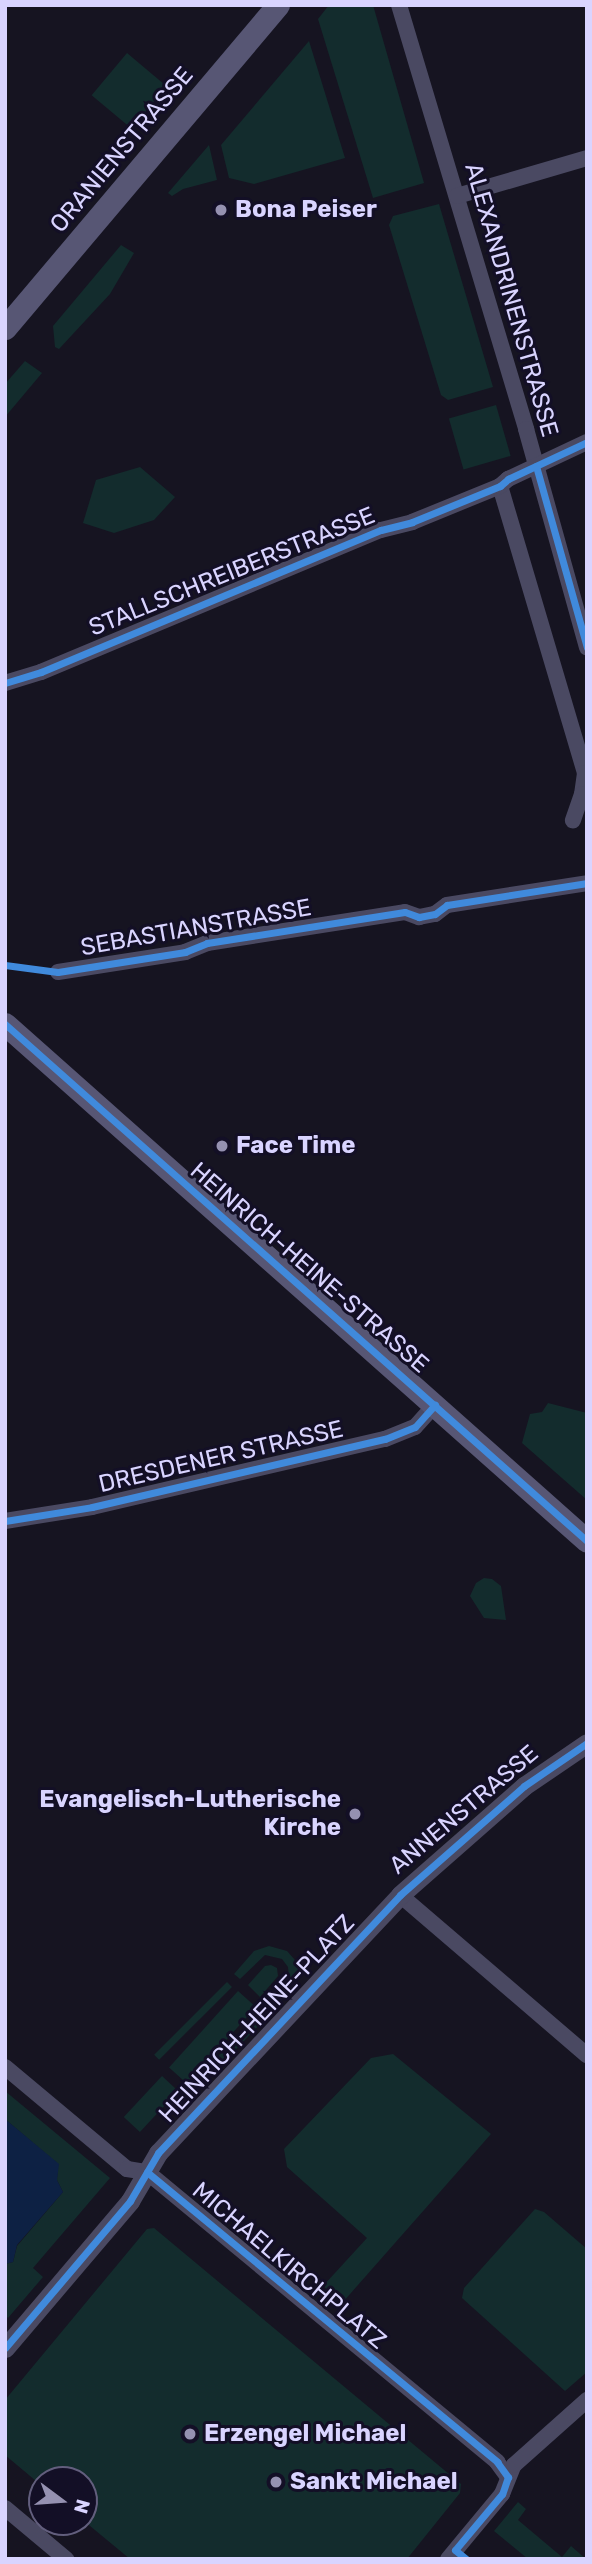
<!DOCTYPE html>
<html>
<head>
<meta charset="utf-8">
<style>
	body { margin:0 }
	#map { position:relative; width:592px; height:2564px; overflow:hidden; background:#161421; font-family:Rubik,sans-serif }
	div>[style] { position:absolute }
	.green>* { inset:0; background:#132c2d; transform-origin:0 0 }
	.water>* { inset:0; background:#0d2144 }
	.minor>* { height:16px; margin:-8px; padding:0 8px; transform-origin:8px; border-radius:8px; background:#4a4962 }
	.tertiary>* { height:19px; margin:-9.5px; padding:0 9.5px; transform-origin:9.5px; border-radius:9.5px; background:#4a4962 }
	.secondary>* { height:23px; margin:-11.5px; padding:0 11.5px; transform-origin:11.5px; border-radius:11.5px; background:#575674 }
	.cycleway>* { height:7px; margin:-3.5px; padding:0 3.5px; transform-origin:3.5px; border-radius:3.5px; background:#408adc }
	.dots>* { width:19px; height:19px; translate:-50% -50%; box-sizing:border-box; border:4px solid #130f26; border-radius:50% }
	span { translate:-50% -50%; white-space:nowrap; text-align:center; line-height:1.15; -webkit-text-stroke:6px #130f26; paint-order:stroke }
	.street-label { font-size:24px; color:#d9d4ff }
	.poi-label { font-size:24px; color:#d9d4ff; font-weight:700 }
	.left { translate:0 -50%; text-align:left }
	.right { translate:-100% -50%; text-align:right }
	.frame { position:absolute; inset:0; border:7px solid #d9d4ff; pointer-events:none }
	.north { position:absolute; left:28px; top:2466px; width:70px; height:70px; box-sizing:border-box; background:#130f26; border:2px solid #625e7d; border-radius:50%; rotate:106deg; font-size:19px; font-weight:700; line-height:28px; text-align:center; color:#d9d4ff }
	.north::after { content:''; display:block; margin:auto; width:24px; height:32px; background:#9591b1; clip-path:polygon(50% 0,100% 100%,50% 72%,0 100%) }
</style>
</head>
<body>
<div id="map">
	<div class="green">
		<i style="clip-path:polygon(329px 5px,373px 5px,424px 183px,373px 198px,318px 19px)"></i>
		<i style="clip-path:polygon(309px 41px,345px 158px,254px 184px,229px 178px,221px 145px)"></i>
		<i style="left:127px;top:53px;width:52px;height:55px;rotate:40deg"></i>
		<i style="clip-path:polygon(209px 145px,217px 180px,183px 189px,172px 196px,168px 193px)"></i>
		<i style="clip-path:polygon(439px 204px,493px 387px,448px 400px,441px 395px,389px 225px,393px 216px)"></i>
		<i style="clip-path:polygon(121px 245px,134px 253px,110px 294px,59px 349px,55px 347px,53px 326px)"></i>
		<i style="clip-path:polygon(25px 361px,42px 373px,5px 417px,5px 384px)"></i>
		<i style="left:496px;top:405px;width:53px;height:49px;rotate:74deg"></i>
		<i style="clip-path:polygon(140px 467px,175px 497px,154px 520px,114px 533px,83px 523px,96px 480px)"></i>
		<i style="clip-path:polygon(548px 1403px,587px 1413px,587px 1500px,522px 1443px,530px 1414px,542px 1412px)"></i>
		<i style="clip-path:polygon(484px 1578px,492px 1579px,501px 1586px,506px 1620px,484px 1618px,470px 1596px,476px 1583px)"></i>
		<i style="clip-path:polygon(269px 1946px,287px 1951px,295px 1960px,299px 1971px,294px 1987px,274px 2009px,268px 2004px,289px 1977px,288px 1967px,282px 1959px,265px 1955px,240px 1979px,234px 1974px,254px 1951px)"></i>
		<i style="clip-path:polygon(271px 1965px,277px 1968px,278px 1976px,260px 1997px,248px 1985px,265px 1966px)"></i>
		<i style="left:227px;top:1982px;width:7px;height:103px;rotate:45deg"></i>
		<i style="left:238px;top:1991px;width:24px;height:103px;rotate:42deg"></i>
		<i style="clip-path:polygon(260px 2011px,267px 2017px,195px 2092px,190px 2087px)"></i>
		<i style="clip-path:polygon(393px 2054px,491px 2134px,343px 2302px,323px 2286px,367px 2238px,287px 2167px,284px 2149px,371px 2058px)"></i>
		<i style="left:162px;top:2076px;width:22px;height:56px;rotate:43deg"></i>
		<i style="clip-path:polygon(5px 2091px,110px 2178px,33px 2268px,43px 2277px,8px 2318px,5px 2315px,5px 2264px,13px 2262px,17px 2246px,63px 2192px,57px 2180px,58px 2164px,5px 2119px)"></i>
		<i style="clip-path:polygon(535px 2209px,544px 2212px,587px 2249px,587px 2372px,565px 2391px,462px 2298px,464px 2288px)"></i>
		<i style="clip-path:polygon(154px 2228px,461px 2484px,460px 2493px,407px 2559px,130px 2559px,84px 2521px,84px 2480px,42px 2480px,42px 2486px,5px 2455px,5px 2400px,147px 2229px)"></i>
		<i style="clip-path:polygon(518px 2502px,526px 2509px,518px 2520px,562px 2557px,571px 2546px,586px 2559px,528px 2559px,494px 2531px)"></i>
	</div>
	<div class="water">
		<i style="clip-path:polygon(5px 2119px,59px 2164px,57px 2180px,63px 2192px,17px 2245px,13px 2262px,5px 2264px)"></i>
	</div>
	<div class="minor">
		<i style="left:399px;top:5px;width:443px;rotate:73.3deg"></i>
		<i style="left:526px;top:429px;width:227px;rotate:74.4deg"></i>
		<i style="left:457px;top:196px;width:135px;rotate:-16.3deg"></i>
		<i style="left:500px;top:486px;width:299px;rotate:73.5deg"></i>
		<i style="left:585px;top:773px;width:21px;rotate:98deg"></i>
		<i style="left:582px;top:794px;width:28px;rotate:109deg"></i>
		<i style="left:5px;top:683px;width:38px;rotate:-17deg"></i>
		<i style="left:41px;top:672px;width:368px;rotate:-22.7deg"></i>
		<i style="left:381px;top:530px;width:32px;rotate:-14deg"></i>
		<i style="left:412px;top:522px;width:95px;rotate:-22.2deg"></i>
		<i style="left:500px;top:486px;width:11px;rotate:-41deg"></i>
		<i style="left:508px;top:479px;width:87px;rotate:-25.1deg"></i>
		<i style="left:58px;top:972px;width:129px;rotate:-8.9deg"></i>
		<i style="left:185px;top:952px;width:24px;rotate:-22deg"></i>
		<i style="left:207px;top:943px;width:200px;rotate:-8.9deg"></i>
		<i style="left:405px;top:912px;width:15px;rotate:20deg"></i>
		<i style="left:419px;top:917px;width:16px;rotate:-11deg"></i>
		<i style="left:435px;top:914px;width:15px;rotate:-37deg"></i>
		<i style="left:447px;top:905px;width:142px;rotate:-8.9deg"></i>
		<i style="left:5px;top:1521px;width:88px;rotate:-9.1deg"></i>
		<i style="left:92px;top:1507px;width:301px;rotate:-13.1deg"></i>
		<i style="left:385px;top:1439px;width:32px;rotate:-22deg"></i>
		<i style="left:415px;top:1427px;width:30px;rotate:-48deg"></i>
		<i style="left:400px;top:1895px;width:246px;rotate:40.6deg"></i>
		<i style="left:5px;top:2067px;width:159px;rotate:39.9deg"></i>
		<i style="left:127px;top:2169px;width:20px;rotate:9deg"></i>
		<i style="left:147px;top:2172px;width:455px;rotate:39.6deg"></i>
		<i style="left:497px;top:2462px;width:19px;rotate:54deg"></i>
		<i style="left:5px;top:2508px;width:80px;rotate:39.9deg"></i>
		<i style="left:448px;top:2559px;width:85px;rotate:-50.3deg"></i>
		<i style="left:502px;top:2494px;width:31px;rotate:-68deg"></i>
		<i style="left:514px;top:2465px;width:98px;rotate:-41.7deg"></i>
	</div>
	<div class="tertiary">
		<i style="left:5px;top:2348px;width:193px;rotate:-49.6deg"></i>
		<i style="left:130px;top:2201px;width:56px;rotate:-59.7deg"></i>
		<i style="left:158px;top:2153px;width:354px;rotate:-46.8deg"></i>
		<i style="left:400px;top:1895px;width:165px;rotate:-41.3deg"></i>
		<i style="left:524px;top:1786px;width:76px;rotate:-34.3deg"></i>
	</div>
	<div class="secondary">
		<i style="left:5px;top:328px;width:423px;rotate:-49.8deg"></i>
		<i style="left:5px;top:1024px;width:778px;rotate:41.62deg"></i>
	</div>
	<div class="cycleway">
		<i style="left:536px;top:466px;width:189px;rotate:74.3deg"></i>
		<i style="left:5px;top:683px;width:38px;rotate:-17deg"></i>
		<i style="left:41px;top:672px;width:368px;rotate:-22.7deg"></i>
		<i style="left:381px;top:530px;width:32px;rotate:-14deg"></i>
		<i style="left:412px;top:522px;width:95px;rotate:-22.2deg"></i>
		<i style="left:500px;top:486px;width:11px;rotate:-41deg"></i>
		<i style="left:508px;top:479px;width:87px;rotate:-25.1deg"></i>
		<i style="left:5px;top:965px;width:53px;rotate:7.5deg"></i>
		<i style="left:58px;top:972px;width:129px;rotate:-8.9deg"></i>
		<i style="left:185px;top:952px;width:24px;rotate:-22deg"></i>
		<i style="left:207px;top:943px;width:200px;rotate:-8.9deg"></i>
		<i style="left:405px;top:912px;width:15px;rotate:20deg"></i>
		<i style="left:419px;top:917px;width:16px;rotate:-11deg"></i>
		<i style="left:435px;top:914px;width:15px;rotate:-37deg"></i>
		<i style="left:447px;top:905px;width:142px;rotate:-8.9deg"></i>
		<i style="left:5px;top:1024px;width:778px;rotate:41.62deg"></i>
		<i style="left:5px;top:1521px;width:88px;rotate:-9.1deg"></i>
		<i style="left:92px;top:1507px;width:301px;rotate:-13.1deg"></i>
		<i style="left:385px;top:1439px;width:32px;rotate:-22deg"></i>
		<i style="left:415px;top:1427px;width:30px;rotate:-48deg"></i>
		<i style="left:147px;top:2172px;width:455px;rotate:39.6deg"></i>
		<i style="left:497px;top:2462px;width:19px;rotate:54deg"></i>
		<i style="left:508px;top:2477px;width:18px;rotate:109deg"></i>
		<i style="left:502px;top:2494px;width:73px;rotate:130deg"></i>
		<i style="left:455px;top:2550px;width:14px;rotate:39deg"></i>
		<i style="left:5px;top:2348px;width:193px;rotate:-49.6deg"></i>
		<i style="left:130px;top:2201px;width:56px;rotate:-59.7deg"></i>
		<i style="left:158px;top:2153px;width:354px;rotate:-46.8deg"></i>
		<i style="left:400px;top:1895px;width:165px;rotate:-41.3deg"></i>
		<i style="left:524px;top:1786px;width:76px;rotate:-34.3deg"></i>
	</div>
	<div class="dots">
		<i style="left:221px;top:210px;background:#9591b1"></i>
		<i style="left:222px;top:1146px;background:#9591b1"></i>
		<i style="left:355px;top:1814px;background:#9591b1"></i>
		<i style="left:190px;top:2434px;background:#9591b1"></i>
		<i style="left:276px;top:2482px;background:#9591b1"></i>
	</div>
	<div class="street-label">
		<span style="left:122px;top:150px;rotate:-50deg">ORANIENSTRASSE</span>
		<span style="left:511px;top:300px;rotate:74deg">ALEXANDRINENSTRASSE</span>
		<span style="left:232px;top:572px;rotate:-22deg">STALLSCHREIBERSTRASSE</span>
		<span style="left:196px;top:928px;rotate:-10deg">SEBASTIANSTRASSE</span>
		<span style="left:309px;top:1268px;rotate:41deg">HEINRICH-HEINE-STRASSE</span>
		<span style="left:221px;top:1457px;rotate:-13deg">DRESDENER STRASSE</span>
		<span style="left:464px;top:1810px;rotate:-40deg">ANNENSTRASSE</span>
		<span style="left:257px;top:2019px;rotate:-47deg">HEINRICH-HEINE-PLATZ</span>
		<span style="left:289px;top:2266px;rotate:40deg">MICHAELKIRCHPLATZ</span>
	</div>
	<div class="poi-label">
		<span class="left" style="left:235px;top:210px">Bona Peiser</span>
		<span class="left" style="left:236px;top:1146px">Face Time</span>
		<span class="right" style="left:341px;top:1814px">Evangelisch-Lutherische<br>Kirche</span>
		<span class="left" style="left:204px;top:2434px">Erzengel Michael</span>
		<span class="left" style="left:290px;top:2482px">Sankt Michael</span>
	</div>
	<div class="frame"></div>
	<div class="north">N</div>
</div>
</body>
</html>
